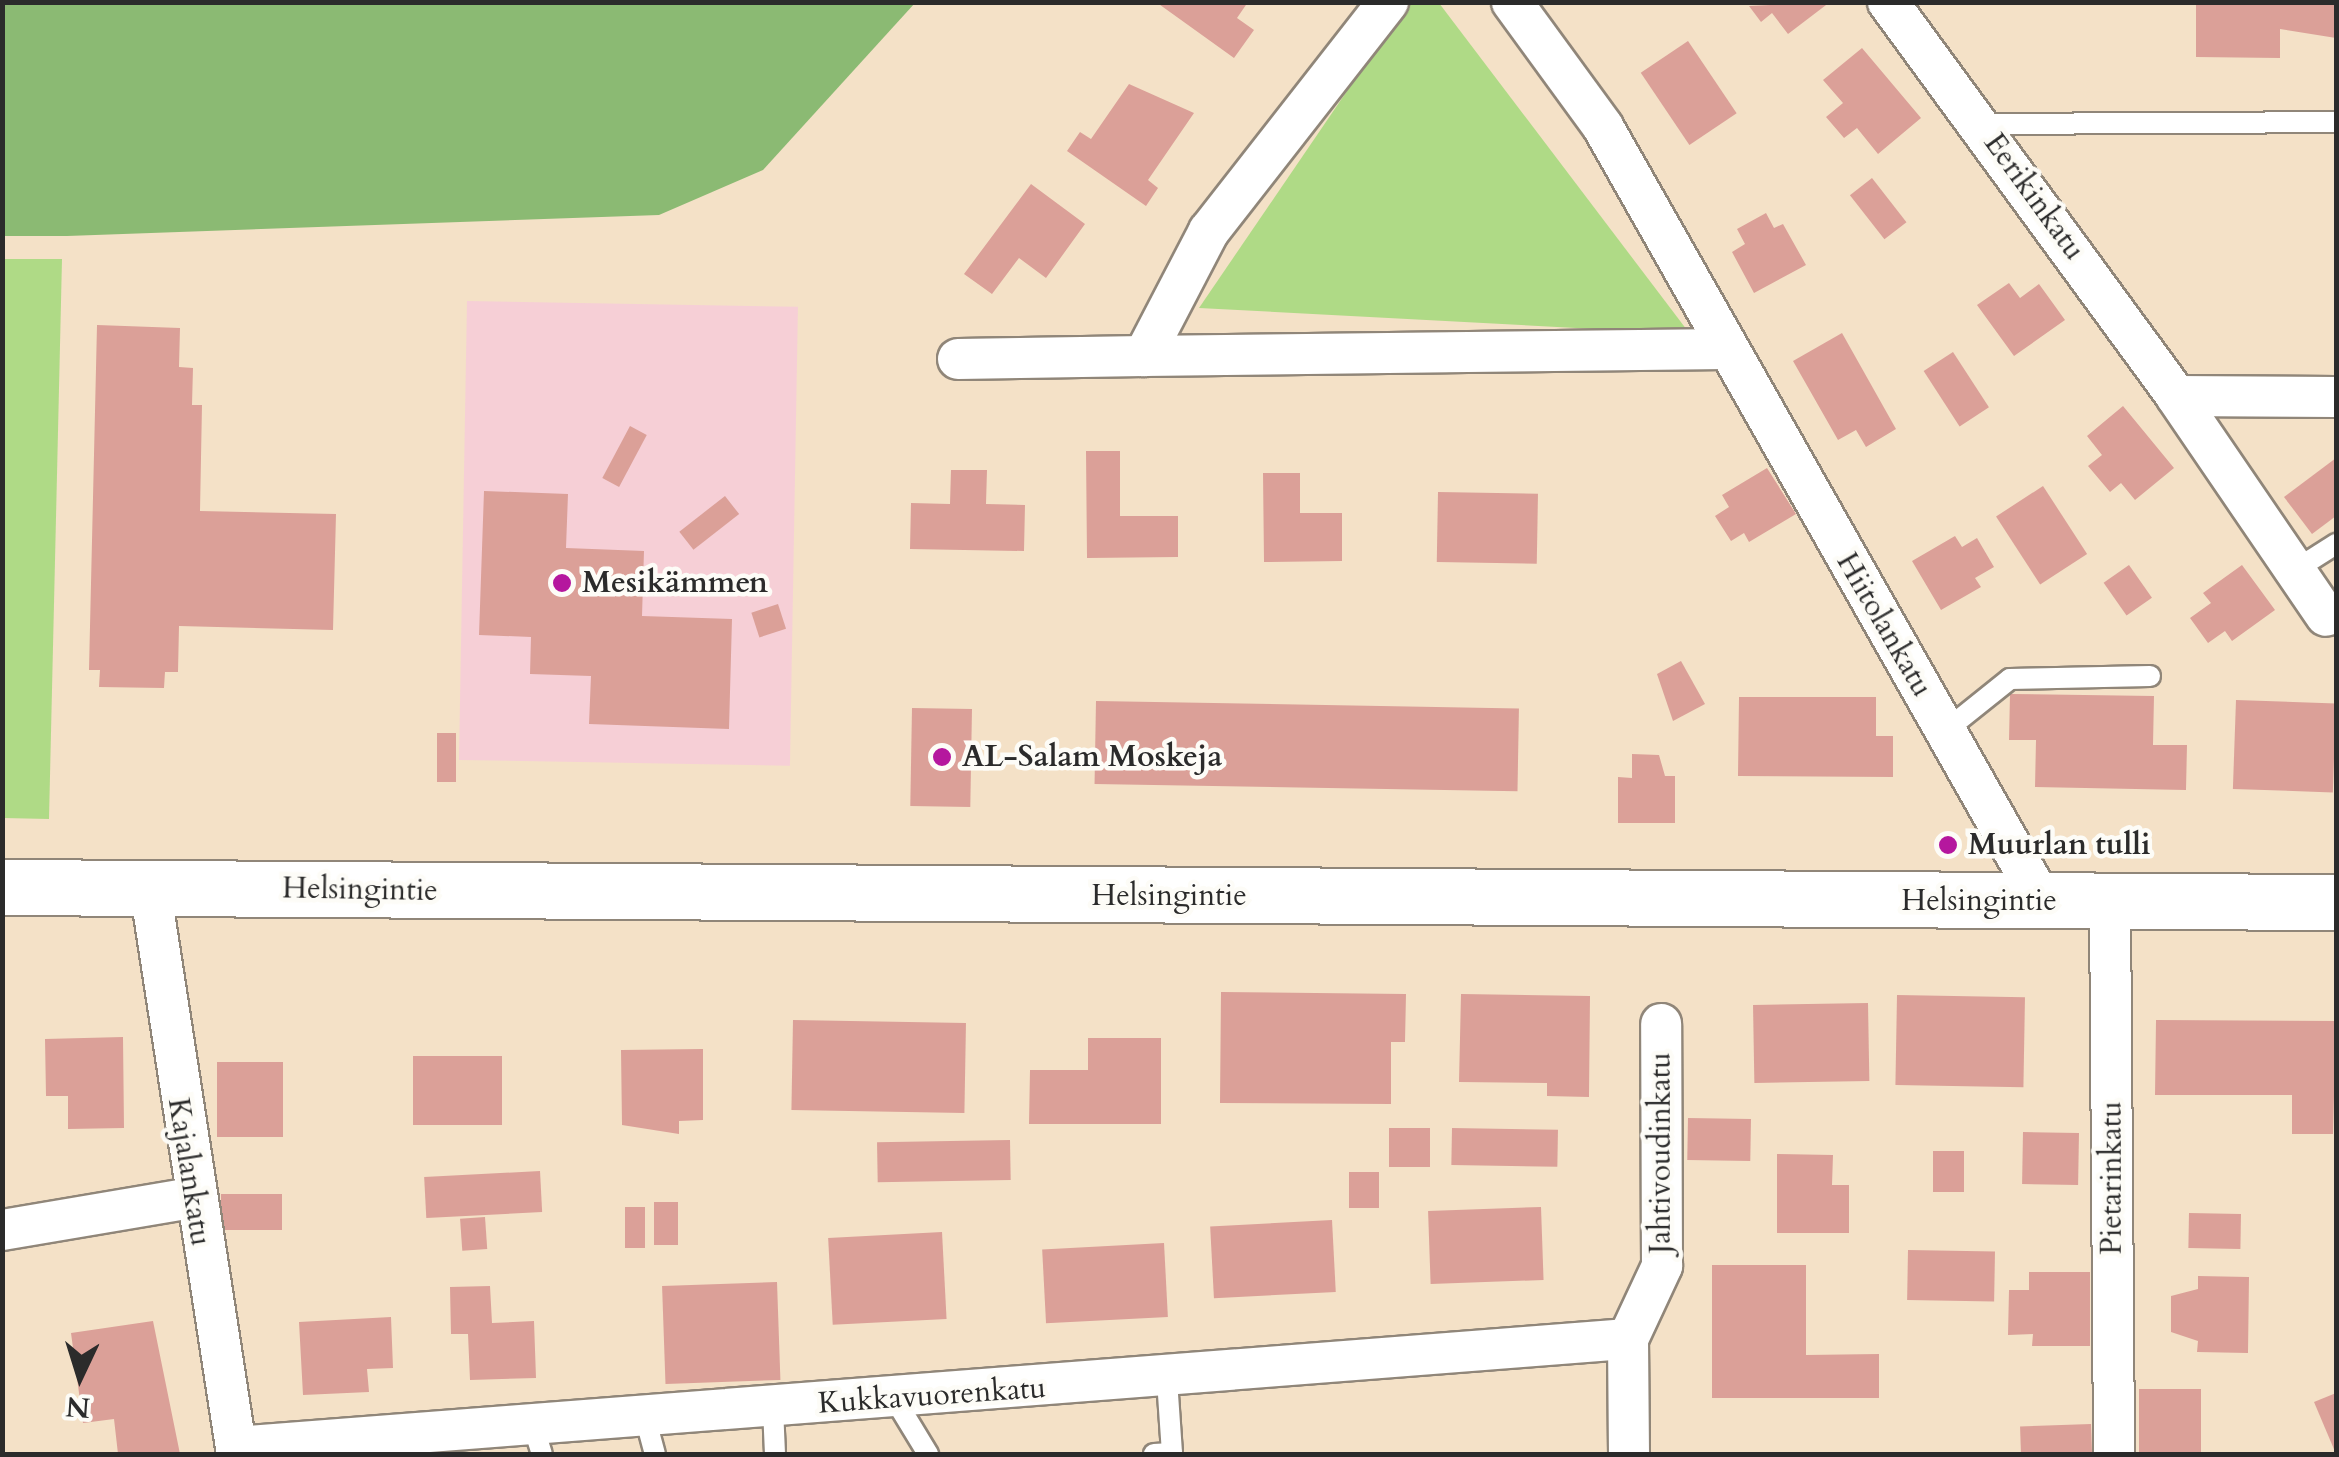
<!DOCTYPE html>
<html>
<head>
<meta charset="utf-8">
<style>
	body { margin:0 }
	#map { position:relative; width:2339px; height:1457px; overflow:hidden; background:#f4e1c7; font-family:Cardo,serif }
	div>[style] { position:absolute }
	.built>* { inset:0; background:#f6cfd6; transform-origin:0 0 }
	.green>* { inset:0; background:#afda86 }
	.forest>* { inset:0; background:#8bba73 }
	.building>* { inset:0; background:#dba098; transform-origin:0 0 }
	.roads { filter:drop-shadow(2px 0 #908679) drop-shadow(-2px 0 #908679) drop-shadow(0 2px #908679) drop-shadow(0 -2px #908679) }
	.lane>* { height:20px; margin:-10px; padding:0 10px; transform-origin:10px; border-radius:10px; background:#fff }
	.street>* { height:40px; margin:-20px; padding:0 20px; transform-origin:20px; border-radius:20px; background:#fff }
	.secondary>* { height:55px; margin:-27.5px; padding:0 27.5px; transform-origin:27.5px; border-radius:27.5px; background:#fff }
	.dots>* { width:28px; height:28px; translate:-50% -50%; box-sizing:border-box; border:5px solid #fdfcf7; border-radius:50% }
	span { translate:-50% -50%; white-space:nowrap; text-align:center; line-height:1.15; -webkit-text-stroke:9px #fdfcf7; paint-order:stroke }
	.street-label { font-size:30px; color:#2b2b2b }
	.poi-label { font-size:30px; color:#2b2b2b; font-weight:700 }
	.left { translate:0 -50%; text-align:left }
	.frame { position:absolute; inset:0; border:5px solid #2b2b2b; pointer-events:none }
	.north { position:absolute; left:30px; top:1327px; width:100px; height:100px; -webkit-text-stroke:8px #fdfcf7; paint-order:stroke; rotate:184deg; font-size:28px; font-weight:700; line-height:40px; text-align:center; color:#2b2b2b }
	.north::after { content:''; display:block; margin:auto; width:35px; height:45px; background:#2b2b2b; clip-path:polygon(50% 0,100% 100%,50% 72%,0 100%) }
</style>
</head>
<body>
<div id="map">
	<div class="built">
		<i style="left:467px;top:301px;width:331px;height:459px;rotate:1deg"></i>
	</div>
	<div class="green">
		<i style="clip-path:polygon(1407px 3px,1439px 3px,1690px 334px,1199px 308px)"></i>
		<i style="clip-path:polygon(3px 259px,62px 259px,49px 819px,3px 818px)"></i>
	</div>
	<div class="forest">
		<i style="clip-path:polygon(3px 2px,915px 2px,915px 3px,763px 170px,659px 215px,67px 236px,3px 236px)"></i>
	</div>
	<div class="building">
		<i style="clip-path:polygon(1156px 2px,1248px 2px,1237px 18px,1254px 30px,1234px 58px)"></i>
		<i style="clip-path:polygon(1830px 2px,1788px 34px,1772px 13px,1761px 22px,1749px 6px)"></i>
		<i style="clip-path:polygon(2196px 2px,2336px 2px,2336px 38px,2280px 29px,2280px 58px,2196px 57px)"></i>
		<i style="left:1688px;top:41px;width:87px;height:57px;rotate:56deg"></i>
		<i style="clip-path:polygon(1862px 48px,1921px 118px,1878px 154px,1857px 128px,1844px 138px,1826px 117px,1843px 103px,1823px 80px)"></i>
		<i style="clip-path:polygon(1129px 84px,1194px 113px,1148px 180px,1158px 188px,1146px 206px,1067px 151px,1080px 132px,1091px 139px)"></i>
		<i style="left:1872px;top:178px;width:56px;height:28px;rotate:52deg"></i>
		<i style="clip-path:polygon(1031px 184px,1085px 224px,1046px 278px,1019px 258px,992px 294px,964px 274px)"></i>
		<i style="clip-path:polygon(1766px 213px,1774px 228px,1783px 224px,1806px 265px,1754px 293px,1732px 252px,1745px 244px,1737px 229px)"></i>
		<i style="clip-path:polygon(2009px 283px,2020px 298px,2039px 284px,2065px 320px,2014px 356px,1977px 305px)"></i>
		<i style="clip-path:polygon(97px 325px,180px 328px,179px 367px,193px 368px,192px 405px,202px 405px,200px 511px,336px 514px,333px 630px,179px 626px,178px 672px,165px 672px,164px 688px,99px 687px,100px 670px,89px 670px)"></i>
		<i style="clip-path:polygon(1842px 333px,1896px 429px,1866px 447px,1856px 430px,1838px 440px,1793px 361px)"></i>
		<i style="left:1953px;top:352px;width:66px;height:35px;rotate:57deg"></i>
		<i style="clip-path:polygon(2123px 406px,2174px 468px,2135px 500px,2121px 483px,2110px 492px,2088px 466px,2102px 455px,2087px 436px)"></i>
		<i style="left:630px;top:426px;width:19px;height:59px;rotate:28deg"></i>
		<i style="clip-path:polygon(1086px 451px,1120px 451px,1120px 516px,1178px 516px,1178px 557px,1087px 558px)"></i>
		<i style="clip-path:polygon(2336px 458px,2336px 516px,2312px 534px,2284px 497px)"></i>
		<i style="clip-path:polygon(1767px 468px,1796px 514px,1749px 542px,1744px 533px,1731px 541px,1715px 516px,1729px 507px,1722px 495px)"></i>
		<i style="clip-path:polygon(951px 470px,987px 470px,986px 504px,1025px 505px,1024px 551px,910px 549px,911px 503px,950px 504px)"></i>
		<i style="clip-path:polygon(1263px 473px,1300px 473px,1300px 513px,1342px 513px,1342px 561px,1264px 562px)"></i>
		<i style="left:2043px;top:486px;width:81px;height:56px;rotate:57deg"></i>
		<i style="clip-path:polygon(484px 491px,568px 494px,566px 548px,644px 551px,642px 616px,732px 619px,729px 729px,589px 724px,591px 676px,530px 674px,531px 637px,479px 635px)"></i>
		<i style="left:1438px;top:492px;width:100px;height:70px;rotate:1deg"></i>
		<i style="left:725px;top:496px;width:23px;height:58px;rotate:52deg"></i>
		<i style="clip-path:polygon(1955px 536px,1962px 547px,1977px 538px,1994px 567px,1975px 578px,1981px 587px,1941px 610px,1912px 561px)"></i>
		<i style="left:2129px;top:565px;width:40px;height:31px;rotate:55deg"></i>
		<i style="clip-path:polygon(2242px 565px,2275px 610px,2232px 641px,2225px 631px,2208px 643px,2190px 618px,2211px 603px,2203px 593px)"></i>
		<i style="left:778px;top:604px;width:26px;height:28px;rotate:72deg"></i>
		<i style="clip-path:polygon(1681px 661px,1705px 704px,1673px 721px,1657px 674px)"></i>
		<i style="clip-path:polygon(2010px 694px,2154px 696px,2153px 745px,2187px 745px,2186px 790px,2035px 787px,2036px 740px,2009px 740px)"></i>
		<i style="clip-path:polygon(1739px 697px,1876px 697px,1876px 736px,1893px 736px,1893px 777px,1738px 776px)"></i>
		<i style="left:2236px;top:700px;width:100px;height:89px;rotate:2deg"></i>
		<i style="left:1096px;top:701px;width:423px;height:83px;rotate:1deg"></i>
		<i style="left:912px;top:708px;width:60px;height:98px;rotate:1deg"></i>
		<i style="left:437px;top:733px;width:19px;height:49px"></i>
		<i style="clip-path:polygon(1632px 754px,1659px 755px,1665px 776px,1675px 776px,1675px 823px,1618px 823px,1618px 777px,1632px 778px)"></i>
		<i style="clip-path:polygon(1221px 992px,1406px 994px,1405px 1042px,1391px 1042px,1391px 1104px,1220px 1103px)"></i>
		<i style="clip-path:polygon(1461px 994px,1590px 996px,1589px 1097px,1547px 1096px,1547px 1083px,1459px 1082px)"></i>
		<i style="left:1897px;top:995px;width:128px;height:90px;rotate:1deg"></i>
		<i style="left:1868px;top:1003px;width:78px;height:115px;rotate:89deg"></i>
		<i style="left:793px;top:1020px;width:173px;height:90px;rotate:1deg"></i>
		<i style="clip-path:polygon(2156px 1020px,2336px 1021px,2333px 1134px,2292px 1134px,2292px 1095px,2155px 1095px)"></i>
		<i style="clip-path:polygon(123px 1037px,124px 1128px,68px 1129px,68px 1096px,46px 1096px,45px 1039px)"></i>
		<i style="clip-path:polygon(1088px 1038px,1161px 1038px,1161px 1124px,1029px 1124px,1030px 1070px,1088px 1070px)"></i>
		<i style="clip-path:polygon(703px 1049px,703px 1120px,679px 1121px,679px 1134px,622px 1125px,621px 1050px)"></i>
		<i style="left:413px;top:1056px;width:89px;height:69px"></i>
		<i style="left:217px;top:1062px;width:66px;height:75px"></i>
		<i style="left:1688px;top:1118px;width:63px;height:42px;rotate:1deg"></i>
		<i style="left:1430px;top:1128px;width:39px;height:41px;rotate:90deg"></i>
		<i style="left:1452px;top:1128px;width:106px;height:37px;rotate:1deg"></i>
		<i style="left:2023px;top:1132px;width:56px;height:52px;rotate:1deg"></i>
		<i style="left:1010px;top:1140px;width:40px;height:133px;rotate:89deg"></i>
		<i style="left:1933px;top:1151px;width:31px;height:41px"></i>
		<i style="clip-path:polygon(1777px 1154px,1833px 1155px,1832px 1185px,1849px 1185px,1849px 1233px,1777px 1233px)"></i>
		<i style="left:540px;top:1171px;width:41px;height:116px;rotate:87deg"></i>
		<i style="left:1349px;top:1172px;width:30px;height:36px"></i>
		<i style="left:282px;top:1194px;width:36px;height:61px;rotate:90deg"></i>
		<i style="left:654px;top:1202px;width:24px;height:43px"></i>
		<i style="left:625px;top:1207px;width:20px;height:41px"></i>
		<i style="left:1541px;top:1207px;width:73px;height:113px;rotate:88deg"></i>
		<i style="left:2189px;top:1213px;width:52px;height:35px;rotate:1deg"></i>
		<i style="left:485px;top:1217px;width:32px;height:25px;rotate:86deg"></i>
		<i style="left:1332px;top:1220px;width:72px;height:122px;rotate:87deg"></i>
		<i style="left:942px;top:1232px;width:87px;height:114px;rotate:87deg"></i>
		<i style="left:1164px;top:1243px;width:74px;height:122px;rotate:87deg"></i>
		<i style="left:1908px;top:1250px;width:87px;height:50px;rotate:1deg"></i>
		<i style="clip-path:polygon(1712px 1265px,1806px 1265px,1806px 1355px,1879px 1354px,1879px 1398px,1712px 1398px)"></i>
		<i style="clip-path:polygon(2029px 1272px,2090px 1272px,2090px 1346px,2032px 1346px,2033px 1334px,2008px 1335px,2009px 1290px,2029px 1290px)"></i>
		<i style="clip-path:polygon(2198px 1276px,2249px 1277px,2248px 1353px,2197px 1352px,2198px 1341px,2171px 1332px,2171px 1296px,2198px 1289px)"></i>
		<i style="left:777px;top:1282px;width:98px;height:115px;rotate:88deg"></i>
		<i style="clip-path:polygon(490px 1286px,492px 1323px,534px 1321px,536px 1378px,470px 1380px,468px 1334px,451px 1334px,450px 1287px)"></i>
		<i style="clip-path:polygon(391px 1317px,393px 1368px,367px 1369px,369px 1392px,303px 1395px,299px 1322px)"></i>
		<i style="clip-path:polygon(153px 1321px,180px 1454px,118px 1454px,114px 1419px,83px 1423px,71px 1333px)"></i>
		<i style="left:2139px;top:1389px;width:62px;height:65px"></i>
		<i style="clip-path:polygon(2336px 1393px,2336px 1454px,2314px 1402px)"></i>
		<i style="left:2091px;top:1424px;width:30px;height:71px;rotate:88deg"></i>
	</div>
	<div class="roads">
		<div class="lane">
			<i style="left:1980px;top:124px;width:356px;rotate:-0.3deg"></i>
			<i style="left:2295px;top:570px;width:49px;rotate:-32.4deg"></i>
			<i style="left:1945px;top:731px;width:83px;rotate:-38.7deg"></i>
			<i style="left:2010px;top:679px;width:140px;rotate:-1.2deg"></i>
			<i style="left:894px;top:1398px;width:66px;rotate:58.7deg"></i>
			<i style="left:773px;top:1408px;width:46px;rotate:87.5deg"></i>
			<i style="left:645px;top:1417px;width:38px;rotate:75deg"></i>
			<i style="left:533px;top:1425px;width:30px;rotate:73deg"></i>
			<i style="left:1154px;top:1454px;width:18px;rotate:-3deg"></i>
			<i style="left:1172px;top:1453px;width:74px;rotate:-93.9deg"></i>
		</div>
		<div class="street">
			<i style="left:1388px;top:2px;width:291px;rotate:128deg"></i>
			<i style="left:1209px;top:231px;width:141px;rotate:117.5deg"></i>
			<i style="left:1144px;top:356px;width:582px;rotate:-0.69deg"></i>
			<i style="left:1512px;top:2px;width:155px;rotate:53.9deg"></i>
			<i style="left:1603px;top:127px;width:890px;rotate:60.44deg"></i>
			<i style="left:1888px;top:2px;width:488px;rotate:53.8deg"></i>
			<i style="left:2176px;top:396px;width:160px;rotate:0.4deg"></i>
			<i style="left:958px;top:359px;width:186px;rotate:-0.9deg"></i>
			<i style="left:2176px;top:396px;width:266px;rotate:55.7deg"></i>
			<i style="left:150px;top:888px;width:573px;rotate:81.26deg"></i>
			<i style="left:2110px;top:902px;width:552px;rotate:89.58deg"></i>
			<i style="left:2px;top:1230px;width:193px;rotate:-9.6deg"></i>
			<i style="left:236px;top:1447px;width:1396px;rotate:-4.44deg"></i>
			<i style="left:1629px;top:1454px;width:115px;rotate:-90.5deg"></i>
			<i style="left:1628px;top:1339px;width:81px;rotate:-65deg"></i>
			<i style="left:1662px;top:1266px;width:242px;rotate:-90.2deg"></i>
		</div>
		<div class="secondary">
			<i style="left:2px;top:887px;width:2334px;rotate:0.37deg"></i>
		</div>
	</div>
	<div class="dots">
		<i style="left:562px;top:583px;background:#b5179e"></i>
		<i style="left:942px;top:757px;background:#b5179e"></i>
		<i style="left:1948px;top:845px;background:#b5179e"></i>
	</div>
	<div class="street-label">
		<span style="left:2034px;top:197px;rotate:54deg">Eerikinkatu</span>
		<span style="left:1884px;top:625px;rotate:60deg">Hiitolankatu</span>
		<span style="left:360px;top:890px;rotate:1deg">Helsingintie</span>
		<span style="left:1169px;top:896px">Helsingintie</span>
		<span style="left:1979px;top:901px">Helsingintie</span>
		<span style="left:1661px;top:1153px;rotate:-90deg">Jahtivoudinkatu</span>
		<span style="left:189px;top:1172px;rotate:81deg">Kajalankatu</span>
		<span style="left:2112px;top:1178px;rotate:-90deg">Pietarinkatu</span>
		<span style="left:932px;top:1396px;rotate:-4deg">Kukkavuorenkatu</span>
	</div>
	<div class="poi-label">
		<span class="left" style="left:582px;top:583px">Mesikämmen</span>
		<span class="left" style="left:962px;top:757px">AL-Salam Moskeja</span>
		<span class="left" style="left:1968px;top:845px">Muurlan tulli</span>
	</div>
	<div class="frame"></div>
	<div class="north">N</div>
</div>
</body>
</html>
